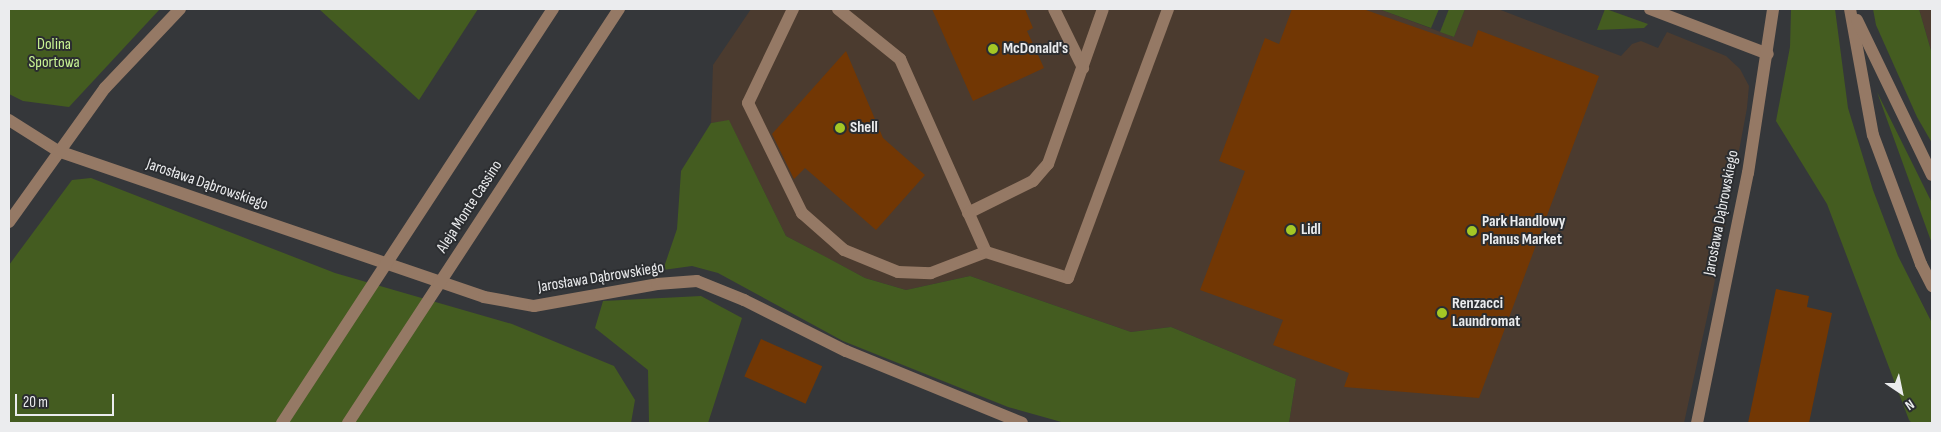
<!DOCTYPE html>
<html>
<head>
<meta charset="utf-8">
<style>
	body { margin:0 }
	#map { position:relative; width:1941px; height:432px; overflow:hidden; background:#35373a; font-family:"Sofia Sans Condensed",sans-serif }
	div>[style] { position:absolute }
	.commercial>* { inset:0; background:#4b3b2f }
	.green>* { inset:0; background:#445c20 }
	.building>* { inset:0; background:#723704; transform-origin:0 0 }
	.minor>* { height:12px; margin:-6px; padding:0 6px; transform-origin:6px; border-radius:6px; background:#957965 }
	.dots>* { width:14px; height:14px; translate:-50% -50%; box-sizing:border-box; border:2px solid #2b2d30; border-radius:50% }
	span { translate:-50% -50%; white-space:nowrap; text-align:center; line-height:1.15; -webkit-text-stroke:4px #2b2d30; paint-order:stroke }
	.park-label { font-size:16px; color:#c9f494 }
	.poi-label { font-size:16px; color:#ebecee; font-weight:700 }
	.left { translate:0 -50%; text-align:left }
	.street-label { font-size:16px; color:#ebecee }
	.frame { position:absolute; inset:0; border:10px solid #ebecee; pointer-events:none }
	.north { position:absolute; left:1876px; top:367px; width:50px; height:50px; -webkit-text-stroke:4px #2b2d30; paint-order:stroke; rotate:146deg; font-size:14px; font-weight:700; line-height:20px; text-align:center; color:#ebecee }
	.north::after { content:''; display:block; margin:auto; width:18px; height:22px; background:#ebecee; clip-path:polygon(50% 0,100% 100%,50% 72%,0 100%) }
	.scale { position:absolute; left:15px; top:394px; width:99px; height:22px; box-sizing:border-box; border:2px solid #ebecee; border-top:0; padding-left:6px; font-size:15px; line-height:18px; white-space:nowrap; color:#ebecee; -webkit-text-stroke:4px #2b2d30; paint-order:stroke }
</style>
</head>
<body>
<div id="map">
	<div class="commercial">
		<i style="clip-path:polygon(751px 9px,1379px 9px,1454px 37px,1465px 9px,1498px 9px,1621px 56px,1632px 44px,1641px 41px,1658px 48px,1667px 32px,1726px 56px,1740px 69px,1749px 86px,1747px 108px,1713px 290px,1684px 423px,1289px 423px,1296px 379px,1171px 327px,1131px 332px,970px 276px,906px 290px,865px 278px,786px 236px,729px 121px,711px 123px,713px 65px)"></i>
		<i style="clip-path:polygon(1919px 9px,1932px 9px,1932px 54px)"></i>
	</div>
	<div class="green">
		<i style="clip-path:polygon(9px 9px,160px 9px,69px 107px,23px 101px,9px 94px)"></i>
		<i style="clip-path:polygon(319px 9px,478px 9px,419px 100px)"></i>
		<i style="clip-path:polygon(1379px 9px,1439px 9px,1431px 28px)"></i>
		<i style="clip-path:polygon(1449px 9px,1465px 9px,1454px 37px,1440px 32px)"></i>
		<i style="clip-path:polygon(1605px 9px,1606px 9px,1648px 24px,1644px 28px,1597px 30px)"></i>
		<i style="clip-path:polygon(1791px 9px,1835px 9px,1848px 108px,1873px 190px,1898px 256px,1932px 323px,1932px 423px,1912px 423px,1909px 420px,1827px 204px,1776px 121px,1790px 47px)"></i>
		<i style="clip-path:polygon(1873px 9px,1919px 9px,1932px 54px,1932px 143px,1917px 117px,1876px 25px)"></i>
		<i style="clip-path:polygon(1877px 92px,1932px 203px,1932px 244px,1931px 241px)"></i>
		<i style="clip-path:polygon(729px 120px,786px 236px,826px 257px,865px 278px,906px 290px,970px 276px,1131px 332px,1171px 327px,1296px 379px,1289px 423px,1065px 423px,1008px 407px,843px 341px,718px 273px,692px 266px,663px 270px,677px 229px,681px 171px,711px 123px)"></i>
		<i style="clip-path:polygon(91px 178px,335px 273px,512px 324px,614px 366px,635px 400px,631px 423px,9px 423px,9px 265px,72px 180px)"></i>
		<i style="clip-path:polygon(701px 296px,742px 318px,708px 423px,649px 423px,648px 370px,595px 328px,603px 301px)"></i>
	</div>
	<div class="building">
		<i style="clip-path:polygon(932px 9px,1025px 9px,1033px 28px,1027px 31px,1044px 68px,973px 101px)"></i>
		<i style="clip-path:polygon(1292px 9px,1363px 9px,1472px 47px,1478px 30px,1599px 76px,1479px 398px,1344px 387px,1349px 373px,1273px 345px,1283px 320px,1200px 290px,1245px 171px,1219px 161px,1265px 38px,1279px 44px)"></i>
		<i style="clip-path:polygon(846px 51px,883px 138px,925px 175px,876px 230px,805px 168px,794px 179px,772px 134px)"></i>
		<i style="clip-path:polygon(1776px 289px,1809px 296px,1807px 307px,1832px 313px,1809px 423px,1748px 423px)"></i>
		<i style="left:761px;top:339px;width:67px;height:41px;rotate:24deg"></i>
	</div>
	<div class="minor">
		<i style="left:793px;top:9px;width:104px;rotate:115.6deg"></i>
		<i style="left:748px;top:103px;width:123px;rotate:63.9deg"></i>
		<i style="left:802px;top:213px;width:56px;rotate:41.4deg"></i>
		<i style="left:844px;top:250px;width:58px;rotate:22.2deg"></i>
		<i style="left:898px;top:272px;width:33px;rotate:2deg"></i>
		<i style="left:931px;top:273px;width:59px;rotate:-20.9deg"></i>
		<i style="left:838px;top:9px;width:80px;rotate:38.9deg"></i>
		<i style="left:900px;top:59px;width:211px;rotate:66deg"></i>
		<i style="left:986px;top:252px;width:86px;rotate:17.6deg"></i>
		<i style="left:1068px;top:278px;width:287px;rotate:-69.6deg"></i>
		<i style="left:1054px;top:9px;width:66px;rotate:63.8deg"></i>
		<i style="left:1650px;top:9px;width:126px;rotate:20.9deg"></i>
		<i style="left:1850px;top:9px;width:128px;rotate:79.7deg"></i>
		<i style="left:1873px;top:135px;width:138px;rotate:69.6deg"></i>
		<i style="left:1921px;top:264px;width:25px;rotate:63deg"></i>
		<i style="left:1857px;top:20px;width:172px;rotate:64.2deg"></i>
		<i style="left:9px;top:120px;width:58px;rotate:32.3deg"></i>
		<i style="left:58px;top:151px;width:450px;rotate:18.9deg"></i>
		<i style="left:484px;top:297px;width:51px;rotate:10.2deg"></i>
		<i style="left:534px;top:306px;width:125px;rotate:-10.1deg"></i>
		<i style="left:657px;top:284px;width:40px;rotate:-4.3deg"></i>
		<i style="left:697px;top:281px;width:51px;rotate:22deg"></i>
		<i style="left:744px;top:300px;width:114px;rotate:26.6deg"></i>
		<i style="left:846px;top:351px;width:190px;rotate:22.2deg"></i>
		<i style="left:968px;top:213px;width:72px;rotate:-26.2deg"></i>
		<i style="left:1033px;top:181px;width:23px;rotate:-49deg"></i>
		<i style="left:1048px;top:164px;width:164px;rotate:-70.5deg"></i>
		<i style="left:9px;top:222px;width:165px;rotate:-54.4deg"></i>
		<i style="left:105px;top:88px;width:109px;rotate:-46.5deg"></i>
		<i style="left:282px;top:423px;width:495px;rotate:-56.8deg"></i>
		<i style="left:348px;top:423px;width:495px;rotate:-56.8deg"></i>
		<i style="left:1697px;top:423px;width:255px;rotate:-78.5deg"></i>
		<i style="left:1748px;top:173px;width:166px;rotate:-81.3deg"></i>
	</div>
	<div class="dots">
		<i style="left:993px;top:49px;background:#a4c825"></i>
		<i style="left:840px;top:128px;background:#a4c825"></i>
		<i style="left:1291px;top:230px;background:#a4c825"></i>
		<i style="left:1472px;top:231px;background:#a4c825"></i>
		<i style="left:1442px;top:313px;background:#a4c825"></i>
	</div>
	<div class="park-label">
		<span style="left:54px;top:54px">Dolina<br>Sportowa</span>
	</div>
	<div class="poi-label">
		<span class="left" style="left:1003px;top:49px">McDonald's</span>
		<span class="left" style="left:850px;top:128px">Shell</span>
		<span class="left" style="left:1482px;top:231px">Park Handlowy<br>Planus Market</span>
		<span class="left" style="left:1301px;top:230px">Lidl</span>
		<span class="left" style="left:1452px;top:313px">Renzacci<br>Laundromat</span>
	</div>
	<div class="street-label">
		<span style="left:207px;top:185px;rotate:19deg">Jarosława Dąbrowskiego</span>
		<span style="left:470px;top:207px;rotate:-57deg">Aleja Monte Cassino</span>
		<span style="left:1722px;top:213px;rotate:-79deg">Jarosława Dąbrowskiego</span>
		<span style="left:601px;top:278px;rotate:-9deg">Jarosława Dąbrowskiego</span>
	</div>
	<div class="frame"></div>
	<div class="north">N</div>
	<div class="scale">20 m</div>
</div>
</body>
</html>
